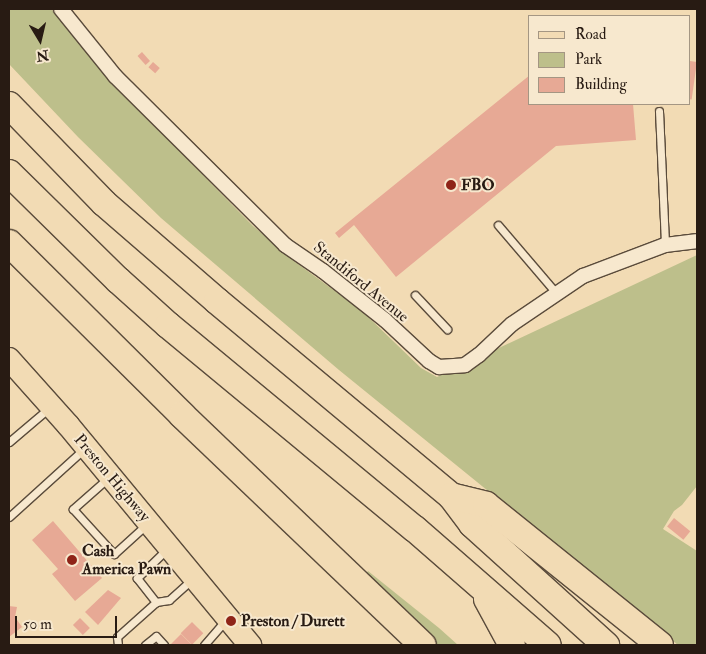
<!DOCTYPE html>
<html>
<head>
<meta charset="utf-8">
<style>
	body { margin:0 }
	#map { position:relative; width:706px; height:654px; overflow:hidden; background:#f2dbb4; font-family:"IM FELL Double Pica",serif }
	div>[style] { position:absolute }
	.green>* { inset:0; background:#bdbf8b }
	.building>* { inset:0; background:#e7a995; transform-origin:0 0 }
	.roads { filter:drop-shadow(1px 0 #5a4b3b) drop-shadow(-1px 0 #5a4b3b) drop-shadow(0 1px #5a4b3b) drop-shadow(0 -1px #5a4b3b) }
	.service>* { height:7px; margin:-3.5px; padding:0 3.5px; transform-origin:3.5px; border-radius:3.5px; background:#f7e8ce }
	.minor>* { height:14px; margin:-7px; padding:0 7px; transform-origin:7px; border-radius:7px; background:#f7e8ce }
	.primary>* { height:22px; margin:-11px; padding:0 11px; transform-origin:11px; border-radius:11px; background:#f2dbb4 }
	.motorway>* { height:26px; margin:-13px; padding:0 13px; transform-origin:13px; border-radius:13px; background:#f2dbb4 }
	.dots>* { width:14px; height:14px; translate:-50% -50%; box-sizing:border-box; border:2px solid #f7e8ce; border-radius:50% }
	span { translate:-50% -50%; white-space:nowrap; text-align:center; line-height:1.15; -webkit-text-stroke:4px #f7e8ce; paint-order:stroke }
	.poi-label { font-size:16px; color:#281b13; font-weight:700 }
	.left { translate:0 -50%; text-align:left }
	.street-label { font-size:16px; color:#281b13 }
	.frame { position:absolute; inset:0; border:10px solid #281b13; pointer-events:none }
	.legend { position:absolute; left:528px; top:15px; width:162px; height:90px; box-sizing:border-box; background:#f7e8ce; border:1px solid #a49683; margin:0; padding:6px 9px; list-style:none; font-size:15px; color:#281b13 }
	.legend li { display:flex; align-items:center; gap:10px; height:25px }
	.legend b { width:25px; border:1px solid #a49683 }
	.north { position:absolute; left:15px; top:15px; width:50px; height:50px; -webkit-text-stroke:4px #f7e8ce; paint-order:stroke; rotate:171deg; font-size:14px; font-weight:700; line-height:20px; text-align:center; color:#281b13 }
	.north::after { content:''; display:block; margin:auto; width:18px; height:22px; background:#281b13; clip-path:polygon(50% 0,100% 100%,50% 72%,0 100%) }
	.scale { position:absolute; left:15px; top:616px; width:102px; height:22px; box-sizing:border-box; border:2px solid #281b13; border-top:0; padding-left:6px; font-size:15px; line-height:18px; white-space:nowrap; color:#281b13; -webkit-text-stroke:4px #f7e8ce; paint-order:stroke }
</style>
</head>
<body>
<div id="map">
	<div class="green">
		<i style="clip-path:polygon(9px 9px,51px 9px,132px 103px,253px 226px,294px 261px,362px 311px,421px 368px,437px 377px,697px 255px,697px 486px,682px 505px,674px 511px,663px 529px,697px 551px,697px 645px,678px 645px,339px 370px,161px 218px,78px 137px,9px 64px)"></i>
		<i style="clip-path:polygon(368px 571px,439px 628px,458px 645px,432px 645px,362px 580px)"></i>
	</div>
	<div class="building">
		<i style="left:142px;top:52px;width:12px;height:6px;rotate:48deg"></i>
		<i style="left:690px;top:61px;width:7px;height:38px;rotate:8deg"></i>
		<i style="left:153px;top:62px;width:9px;height:7px;rotate:41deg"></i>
		<i style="clip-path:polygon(530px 75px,530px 104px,633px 104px,636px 140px,556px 146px,396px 277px,354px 225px,339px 238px,335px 233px)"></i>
		<i style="left:674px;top:518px;width:21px;height:11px;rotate:39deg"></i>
		<i style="clip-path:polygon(53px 521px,102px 578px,75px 601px,52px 574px,58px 569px,32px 540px)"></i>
		<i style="clip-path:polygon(108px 590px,121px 598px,98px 625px,85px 612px)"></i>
		<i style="clip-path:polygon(9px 606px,17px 607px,15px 617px,22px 627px,9px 637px)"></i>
		<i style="left:80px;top:618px;width:14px;height:10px;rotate:45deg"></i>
		<i style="left:192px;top:622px;width:16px;height:16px;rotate:45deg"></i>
		<i style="clip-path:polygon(181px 634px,192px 645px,170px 645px)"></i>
	</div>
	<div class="roads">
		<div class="service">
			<i style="left:659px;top:111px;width:134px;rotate:87.4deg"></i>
			<i style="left:498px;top:225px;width:89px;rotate:49.5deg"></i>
			<i style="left:415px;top:295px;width:47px;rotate:46.7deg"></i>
			<i style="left:9px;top:442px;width:52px;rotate:-40.4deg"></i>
			<i style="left:108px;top:478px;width:47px;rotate:138.5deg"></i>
			<i style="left:73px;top:509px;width:61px;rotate:47.7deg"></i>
			<i style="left:114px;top:554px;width:45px;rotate:-42.3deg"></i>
			<i style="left:9px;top:517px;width:101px;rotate:-42.2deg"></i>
			<i style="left:167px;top:549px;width:42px;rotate:136deg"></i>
			<i style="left:137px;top:578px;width:31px;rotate:52deg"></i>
			<i style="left:156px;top:602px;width:13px;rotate:-9deg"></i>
			<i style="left:169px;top:600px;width:31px;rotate:-42deg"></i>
			<i style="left:118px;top:645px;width:8px;rotate:-97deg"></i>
			<i style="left:117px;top:637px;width:52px;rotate:-41.9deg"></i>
			<i style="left:145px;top:645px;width:14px;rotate:-39deg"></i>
			<i style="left:156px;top:636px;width:12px;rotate:48deg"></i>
			<i style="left:204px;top:645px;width:32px;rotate:-49deg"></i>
		</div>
		<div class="minor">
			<i style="left:61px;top:9px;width:86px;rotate:51.1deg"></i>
			<i style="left:115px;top:76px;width:240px;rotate:44.8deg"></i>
			<i style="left:285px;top:245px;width:46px;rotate:34.4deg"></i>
			<i style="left:323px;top:271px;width:79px;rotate:38.3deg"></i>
			<i style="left:385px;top:320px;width:60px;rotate:43deg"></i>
			<i style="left:429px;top:361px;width:12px;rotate:31deg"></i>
			<i style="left:439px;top:367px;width:26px;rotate:-4deg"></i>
			<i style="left:465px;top:365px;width:17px;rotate:-36deg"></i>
			<i style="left:479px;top:355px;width:45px;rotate:-43.2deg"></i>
			<i style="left:512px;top:324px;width:86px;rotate:-34.1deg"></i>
			<i style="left:583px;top:276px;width:88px;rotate:-20.7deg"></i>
			<i style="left:665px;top:245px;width:31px;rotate:-7deg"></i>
		</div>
		<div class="primary">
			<i style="left:9px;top:359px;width:89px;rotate:48.2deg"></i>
			<i style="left:68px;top:425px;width:286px;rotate:50.4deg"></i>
		</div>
		<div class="motorway">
			<i style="left:9px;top:105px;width:136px;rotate:45.9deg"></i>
			<i style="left:104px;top:203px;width:150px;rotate:40.9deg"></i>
			<i style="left:217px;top:301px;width:305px;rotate:39.8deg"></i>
			<i style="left:451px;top:496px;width:35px;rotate:53deg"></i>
			<i style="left:472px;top:524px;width:181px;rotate:42.1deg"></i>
			<i style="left:9px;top:173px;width:153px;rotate:44.5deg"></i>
			<i style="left:118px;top:280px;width:67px;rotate:42deg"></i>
			<i style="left:168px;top:325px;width:320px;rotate:39.6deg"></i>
			<i style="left:415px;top:529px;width:176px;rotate:41.1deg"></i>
			<i style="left:9px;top:243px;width:244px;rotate:44.8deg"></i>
			<i style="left:182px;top:415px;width:333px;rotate:43.7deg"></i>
			<i style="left:451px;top:496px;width:36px;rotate:14deg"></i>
			<i style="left:486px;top:505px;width:223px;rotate:38.8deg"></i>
			<i style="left:487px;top:599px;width:52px;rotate:61.5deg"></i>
		</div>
	</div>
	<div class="dots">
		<i style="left:451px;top:185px;background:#8f2418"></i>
		<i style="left:72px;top:560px;background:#8f2418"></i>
		<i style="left:231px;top:621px;background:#8f2418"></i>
	</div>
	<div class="poi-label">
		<span class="left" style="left:461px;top:185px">FBO</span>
		<span class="left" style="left:82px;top:560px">Cash<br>America Pawn</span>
		<span class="left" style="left:241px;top:621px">Preston / Durett</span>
	</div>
	<div class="street-label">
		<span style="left:361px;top:282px;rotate:39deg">Standiford Avenue</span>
		<span style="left:112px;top:478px;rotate:50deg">Preston Highway</span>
	</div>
	<div class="frame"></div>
	<ul class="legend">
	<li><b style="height:6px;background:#f2dbb4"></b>Road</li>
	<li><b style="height:14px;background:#bdbf8b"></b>Park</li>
	<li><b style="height:14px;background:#e7a995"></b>Building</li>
	</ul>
	<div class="north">N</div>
	<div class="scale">50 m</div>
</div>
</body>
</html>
